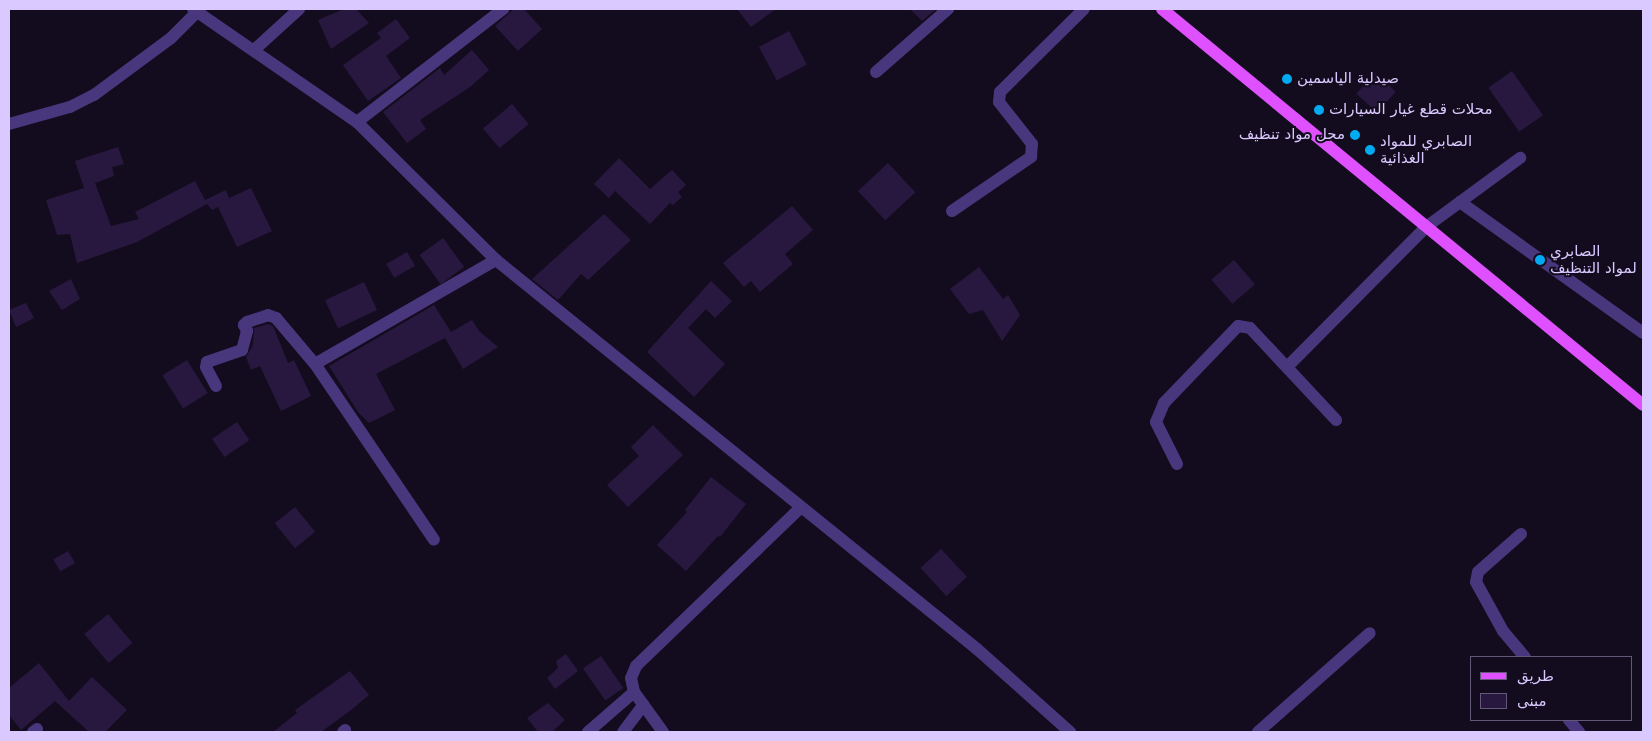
<!DOCTYPE html>
<html>
<head>
<meta charset="utf-8">
<style>
	body { margin:0 }
	#map { position:relative; width:1652px; height:741px; overflow:hidden; background:#130c1e; font-family:"DejaVu Sans",Vazirmatn,sans-serif }
	div>[style] { position:absolute }
	.building>* { inset:0; background:#28183f; transform-origin:0 0 }
	.minor>* { height:12px; margin:-6px; padding:0 6px; transform-origin:6px; border-radius:6px; background:#48377d }
	.primary>* { height:12px; margin:-6px; padding:0 6px; transform-origin:6px; border-radius:6px; background:#df51fe }
	.dots>* { width:14px; height:14px; translate:-50% -50%; box-sizing:border-box; border:2px solid #130c1e; border-radius:50% }
	span { translate:-50% -50%; white-space:nowrap; text-align:center; line-height:1.15; -webkit-text-stroke:4px #130c1e; paint-order:stroke }
	.poi-label { font-size:15px; color:#dac9ff }
	.left { translate:0 -50%; text-align:left }
	.right { translate:-100% -50%; text-align:right }
	.frame { position:absolute; inset:0; border:10px solid #dac9ff; pointer-events:none }
	.legend { position:absolute; left:1470px; top:656px; width:162px; height:65px; box-sizing:border-box; background:#130c1e; border:1px solid #635878; margin:0; padding:6px 9px; list-style:none; font-size:15px; color:#dac9ff }
	.legend li { display:flex; align-items:center; gap:10px; height:25px }
	.legend b { width:25px; border:1px solid #635878 }
</style>
</head>
<body>
<div id="map">
	<div class="building">
		<i style="clip-path:polygon(344px 9px,356px 9px,369px 23px,331px 49px,318px 20px)"></i>
		<i style="clip-path:polygon(514px 9px,524px 9px,542px 29px,518px 51px,495px 26px)"></i>
		<i style="clip-path:polygon(737px 9px,776px 9px,751px 27px)"></i>
		<i style="clip-path:polygon(910px 9px,936px 9px,922px 21px)"></i>
		<i style="clip-path:polygon(396px 19px,410px 38px,386px 56px,401px 78px,368px 101px,343px 65px,381px 38px,377px 33px)"></i>
		<i style="left:789px;top:31px;width:38px;height:34px;rotate:62deg"></i>
		<i style="clip-path:polygon(472px 50px,489px 70px,470px 87px,420px 120px,426px 129px,407px 143px,383px 112px,440px 68px,444px 75px)"></i>
		<i style="left:1512px;top:71px;width:54px;height:29px;rotate:55deg"></i>
		<i style="left:1375px;top:73px;width:28px;height:28px;rotate:42deg"></i>
		<i style="left:512px;top:104px;width:26px;height:38px;rotate:50deg"></i>
		<i style="clip-path:polygon(118px 147px,124px 164px,112px 167px,114px 176px,95px 183px,111px 226px,139px 219px,135px 212px,195px 181px,205px 200px,226px 190px,229px 198px,251px 188px,272px 231px,237px 247px,218px 207px,212px 210px,207px 204px,137px 242px,77px 263px,70px 234px,57px 235px,46px 200px,84px 188px,75px 161px)"></i>
		<i style="clip-path:polygon(619px 158px,650px 189px,672px 170px,686px 185px,678px 192px,682px 197px,673px 205px,670px 203px,650px 224px,615px 191px,609px 198px,594px 184px)"></i>
		<i style="left:888px;top:163px;width:40px;height:41px;rotate:47deg"></i>
		<i style="clip-path:polygon(792px 206px,813px 230px,785px 254px,793px 264px,760px 292px,751px 281px,744px 287px,723px 263px)"></i>
		<i style="clip-path:polygon(604px 214px,631px 240px,588px 280px,581px 274px,558px 300px,532px 279px)"></i>
		<i style="left:443px;top:238px;width:36px;height:29px;rotate:54deg"></i>
		<i style="left:407px;top:252px;width:16px;height:24px;rotate:60deg"></i>
		<i style="left:1234px;top:260px;width:32px;height:30px;rotate:49deg"></i>
		<i style="clip-path:polygon(979px 267px,1003px 299px,1008px 295px,1020px 315px,1002px 341px,983px 310px,969px 314px,950px 289px)"></i>
		<i style="clip-path:polygon(71px 279px,80px 299px,62px 310px,49px 291px)"></i>
		<i style="clip-path:polygon(711px 281px,732px 301px,715px 318px,706px 309px,688px 328px,725px 364px,694px 397px,647px 352px)"></i>
		<i style="left:364px;top:282px;width:31px;height:43px;rotate:65deg"></i>
		<i style="clip-path:polygon(26px 303px,34px 318px,16px 327px,9px 310px)"></i>
		<i style="clip-path:polygon(434px 305px,451px 332px,472px 320px,479px 331px,498px 347px,463px 369px,445px 338px,376px 374px,395px 410px,369px 423px,358px 412px,329px 366px)"></i>
		<i style="clip-path:polygon(268px 324px,273px 326px,288px 363px,294px 360px,311px 396px,281px 411px,260px 366px,251px 370px,246px 357px,253px 345px,254px 328px)"></i>
		<i style="left:187px;top:360px;width:39px;height:29px;rotate:58deg"></i>
		<i style="left:237px;top:422px;width:22px;height:30px;rotate:56deg"></i>
		<i style="clip-path:polygon(653px 425px,683px 455px,628px 507px,607px 485px,639px 456px,631px 447px)"></i>
		<i style="clip-path:polygon(711px 477px,746px 504px,720px 537px,718px 536px,686px 571px,657px 545px,687px 512px,685px 510px)"></i>
		<i style="left:295px;top:507px;width:32px;height:26px;rotate:51deg"></i>
		<i style="left:941px;top:549px;width:38px;height:28px;rotate:47deg"></i>
		<i style="left:68px;top:551px;width:14px;height:17px;rotate:60deg"></i>
		<i style="left:108px;top:614px;width:38px;height:31px;rotate:50deg"></i>
		<i style="clip-path:polygon(566px 654px,578px 671px,555px 689px,547px 678px,558px 668px,556px 661px)"></i>
		<i style="left:601px;top:656px;width:39px;height:22px;rotate:55deg"></i>
		<i style="clip-path:polygon(39px 663px,69px 701px,92px 677px,127px 710px,105px 732px,89px 732px,55px 701px,21px 730px,9px 715px,9px 688px)"></i>
		<i style="clip-path:polygon(350px 671px,369px 695px,351px 710px,321px 732px,273px 732px,297px 713px,295px 710px)"></i>
		<i style="clip-path:polygon(548px 703px,565px 720px,552px 732px,538px 732px,527px 718px)"></i>
	</div>
	<div class="minor">
		<i style="left:193px;top:9px;width:199px;rotate:34.6deg"></i>
		<i style="left:357px;top:122px;width:196px;rotate:44.8deg"></i>
		<i style="left:496px;top:260px;width:619px;rotate:38.96deg"></i>
		<i style="left:977px;top:649px;width:125px;rotate:41.7deg"></i>
		<i style="left:254px;top:50px;width:61px;rotate:-42.3deg"></i>
		<i style="left:876px;top:72px;width:96px;rotate:-41.2deg"></i>
		<i style="left:357px;top:122px;width:185px;rotate:-37.7deg"></i>
		<i style="left:9px;top:124px;width:63px;rotate:-15.6deg"></i>
		<i style="left:70px;top:107px;width:27px;rotate:-27deg"></i>
		<i style="left:94px;top:95px;width:96px;rotate:-36.5deg"></i>
		<i style="left:171px;top:38px;width:41px;rotate:-45deg"></i>
		<i style="left:1460px;top:202px;width:225px;rotate:35.6deg"></i>
		<i style="left:952px;top:211px;width:96px;rotate:-34.4deg"></i>
		<i style="left:1031px;top:157px;width:13px;rotate:-86deg"></i>
		<i style="left:1032px;top:144px;width:53px;rotate:-128.2deg"></i>
		<i style="left:999px;top:102px;width:10px;rotate:-84deg"></i>
		<i style="left:1000px;top:92px;width:118px;rotate:-44.7deg"></i>
		<i style="left:315px;top:364px;width:209px;rotate:-29.9deg"></i>
		<i style="left:1288px;top:366px;width:196px;rotate:-45.2deg"></i>
		<i style="left:1426px;top:227px;width:117px;rotate:-36.3deg"></i>
		<i style="left:216px;top:386px;width:21px;rotate:-118deg"></i>
		<i style="left:206px;top:367px;width:5px;rotate:-79deg"></i>
		<i style="left:207px;top:362px;width:37px;rotate:-19deg"></i>
		<i style="left:242px;top:350px;width:20px;rotate:-75deg"></i>
		<i style="left:247px;top:331px;width:7px;rotate:-117deg"></i>
		<i style="left:244px;top:325px;width:4px;rotate:-45deg"></i>
		<i style="left:247px;top:322px;width:22px;rotate:-18deg"></i>
		<i style="left:268px;top:315px;width:9px;rotate:21deg"></i>
		<i style="left:276px;top:318px;width:60px;rotate:49.7deg"></i>
		<i style="left:315px;top:364px;width:212px;rotate:55.9deg"></i>
		<i style="left:1177px;top:464px;width:47px;rotate:-116.6deg"></i>
		<i style="left:1156px;top:422px;width:21px;rotate:-67deg"></i>
		<i style="left:1164px;top:403px;width:107px;rotate:-46.1deg"></i>
		<i style="left:1238px;top:326px;width:12px;rotate:9deg"></i>
		<i style="left:1250px;top:328px;width:126px;rotate:46.9deg"></i>
		<i style="left:1521px;top:534px;width:57px;rotate:138.5deg"></i>
		<i style="left:1478px;top:572px;width:10px;rotate:101deg"></i>
		<i style="left:1476px;top:582px;width:56px;rotate:61.1deg"></i>
		<i style="left:1503px;top:631px;width:34px;rotate:50deg"></i>
		<i style="left:1569px;top:720px;width:16px;rotate:50deg"></i>
		<i style="left:33px;top:732px;width:5px;rotate:-37deg"></i>
		<i style="left:343px;top:732px;width:3px;rotate:-45deg"></i>
		<i style="left:588px;top:732px;width:61px;rotate:-41deg"></i>
		<i style="left:623px;top:732px;width:34px;rotate:-53deg"></i>
		<i style="left:663px;top:732px;width:49px;rotate:-125.9deg"></i>
		<i style="left:634px;top:692px;width:14px;rotate:-102deg"></i>
		<i style="left:631px;top:678px;width:13px;rotate:-67deg"></i>
		<i style="left:636px;top:666px;width:228px;rotate:-43.9deg"></i>
		<i style="left:1258px;top:732px;width:149px;rotate:-41.5deg"></i>
	</div>
	<div class="primary">
		<i style="left:1162px;top:9px;width:623px;rotate:39.46deg"></i>
	</div>
	<div class="dots">
		<i style="left:1287px;top:79px;background:#02aaf2"></i>
		<i style="left:1319px;top:110px;background:#02aaf2"></i>
		<i style="left:1355px;top:135px;background:#02aaf2"></i>
		<i style="left:1370px;top:150px;background:#02aaf2"></i>
		<i style="left:1540px;top:260px;background:#02aaf2"></i>
	</div>
	<div class="poi-label">
		<span class="left" style="left:1297px;top:79px">صيدلية الياسمين</span>
		<span class="left" style="left:1329px;top:110px">محلات قطع غيار السيارات</span>
		<span class="right" style="left:1345px;top:135px">محل مواد تنظيف</span>
		<span class="left" style="left:1380px;top:150px">الصابري للمواد<br>الغذائية</span>
		<span class="left" style="left:1550px;top:260px">الصابري<br>لمواد التنظيف</span>
	</div>
	<div class="frame"></div>
	<ul class="legend">
	<li><b style="height:6px;background:#df51fe"></b>طريق</li>
	<li><b style="height:14px;background:#28183f"></b>مبنى</li>
	</ul>
</div>
</body>
</html>
